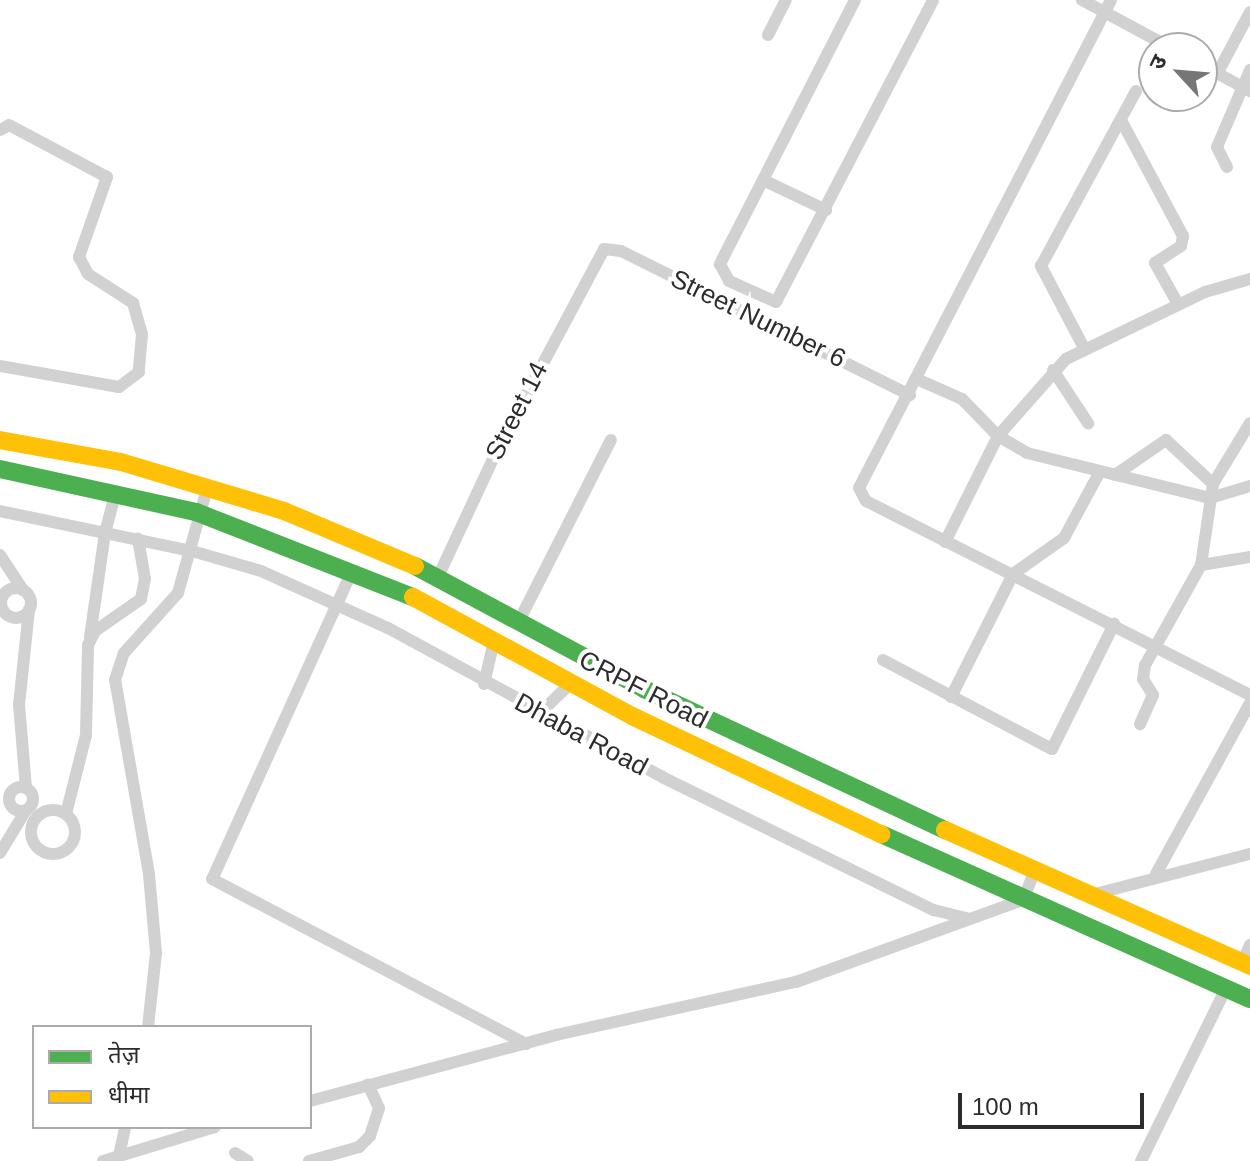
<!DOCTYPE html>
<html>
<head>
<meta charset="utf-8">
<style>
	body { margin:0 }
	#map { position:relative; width:1250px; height:1161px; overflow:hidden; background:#fff; font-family:Helvetica,"Noto Sans Devanagari",sans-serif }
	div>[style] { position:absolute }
	.street>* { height:12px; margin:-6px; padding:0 6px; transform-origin:6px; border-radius:6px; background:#d1d1d1 }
	.street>.ring { margin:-6px; padding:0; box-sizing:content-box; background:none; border:12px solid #d1d1d1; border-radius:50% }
	.fast>* { height:18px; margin:-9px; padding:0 9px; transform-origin:9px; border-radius:9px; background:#4caf50 }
	.slow>* { height:18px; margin:-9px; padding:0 9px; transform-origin:9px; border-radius:9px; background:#ffc107 }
	span { translate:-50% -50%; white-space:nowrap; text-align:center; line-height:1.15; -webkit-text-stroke:8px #fff; paint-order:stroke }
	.street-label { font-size:26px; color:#2c2c2c }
	.legend { position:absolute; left:32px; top:1025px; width:280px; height:104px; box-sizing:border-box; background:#fff; border:2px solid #ababab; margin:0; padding:10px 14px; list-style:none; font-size:24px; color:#2c2c2c }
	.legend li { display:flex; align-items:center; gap:16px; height:40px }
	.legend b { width:40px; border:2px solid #ababab }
	.north { position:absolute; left:1138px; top:32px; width:80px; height:80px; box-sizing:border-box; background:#fff; border:2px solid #ababab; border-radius:50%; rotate:296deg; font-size:22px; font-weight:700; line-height:32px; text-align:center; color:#2c2c2c }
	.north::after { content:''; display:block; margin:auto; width:28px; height:36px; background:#767676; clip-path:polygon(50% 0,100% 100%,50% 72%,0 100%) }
	.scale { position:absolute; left:958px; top:1093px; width:186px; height:36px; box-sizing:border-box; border:4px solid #2c2c2c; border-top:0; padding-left:10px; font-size:24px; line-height:28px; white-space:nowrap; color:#2c2c2c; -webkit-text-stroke:6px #fff; paint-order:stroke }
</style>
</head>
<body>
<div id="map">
	<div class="street">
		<i style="left:855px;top:0;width:297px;rotate:117.1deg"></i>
		<i style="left:720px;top:264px;width:19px;rotate:62deg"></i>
		<i style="left:729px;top:281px;width:51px;rotate:24.1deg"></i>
		<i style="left:776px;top:302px;width:340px;rotate:-62.5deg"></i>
		<i style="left:1082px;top:0;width:101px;rotate:28.3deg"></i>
		<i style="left:1111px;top:0;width:549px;rotate:117.31deg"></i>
		<i style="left:859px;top:488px;width:15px;rotate:62deg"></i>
		<i style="left:866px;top:501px;width:430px;rotate:26.8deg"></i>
		<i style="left:768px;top:35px;width:39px;rotate:-63deg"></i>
		<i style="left:1202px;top:65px;width:55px;rotate:28.4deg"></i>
		<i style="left:1217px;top:74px;width:70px;rotate:-62deg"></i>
		<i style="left:1121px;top:120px;width:132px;rotate:61.9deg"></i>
		<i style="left:1183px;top:236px;width:10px;rotate:101deg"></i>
		<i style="left:1181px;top:246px;width:31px;rotate:147deg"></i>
		<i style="left:1155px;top:263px;width:47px;rotate:60.7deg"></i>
		<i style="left:0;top:130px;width:10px;rotate:-29deg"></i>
		<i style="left:9px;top:125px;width:111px;rotate:28deg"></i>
		<i style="left:107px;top:177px;width:85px;rotate:109.3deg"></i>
		<i style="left:79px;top:257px;width:19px;rotate:62deg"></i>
		<i style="left:88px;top:274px;width:54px;rotate:32.8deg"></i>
		<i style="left:133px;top:303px;width:32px;rotate:74deg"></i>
		<i style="left:142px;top:334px;width:38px;rotate:95deg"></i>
		<i style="left:139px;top:372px;width:25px;rotate:143deg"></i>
		<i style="left:119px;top:387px;width:121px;rotate:-170deg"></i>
		<i style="left:1227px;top:167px;width:22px;rotate:-117deg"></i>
		<i style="left:1217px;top:147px;width:84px;rotate:-66.8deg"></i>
		<i style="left:763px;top:180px;width:70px;rotate:25.5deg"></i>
		<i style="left:1084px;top:348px;width:93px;rotate:-117.7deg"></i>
		<i style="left:1041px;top:266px;width:199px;rotate:-61.5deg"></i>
		<i style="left:1053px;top:370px;width:64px;rotate:56.6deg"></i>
		<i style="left:919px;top:380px;width:47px;rotate:23.8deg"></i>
		<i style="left:962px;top:399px;width:52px;rotate:45.8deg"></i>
		<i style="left:998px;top:436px;width:34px;rotate:30deg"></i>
		<i style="left:1027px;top:453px;width:188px;rotate:13.8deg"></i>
		<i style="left:1210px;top:498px;width:42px;rotate:-16.7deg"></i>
		<i style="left:1115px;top:475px;width:62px;rotate:-34.5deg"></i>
		<i style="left:1166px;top:440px;width:64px;rotate:43.1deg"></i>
		<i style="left:1213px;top:484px;width:82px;rotate:98.4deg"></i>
		<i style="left:1201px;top:565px;width:115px;rotate:119.2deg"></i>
		<i style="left:1145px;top:665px;width:14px;rotate:98deg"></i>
		<i style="left:1143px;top:679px;width:19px;rotate:58deg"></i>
		<i style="left:1153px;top:695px;width:32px;rotate:114deg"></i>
		<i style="left:1213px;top:484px;width:71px;rotate:-58.8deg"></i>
		<i style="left:0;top:511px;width:196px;rotate:11.8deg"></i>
		<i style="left:192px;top:551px;width:72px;rotate:16.2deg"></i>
		<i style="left:261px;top:571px;width:139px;rotate:24.2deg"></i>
		<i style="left:388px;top:628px;width:312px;rotate:28.5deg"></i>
		<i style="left:662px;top:777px;width:303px;rotate:26.1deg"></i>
		<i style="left:934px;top:910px;width:37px;rotate:14deg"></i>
		<i style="left:945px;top:542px;width:119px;rotate:-63.4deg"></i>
		<i style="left:998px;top:436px;width:103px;rotate:-48.6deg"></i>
		<i style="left:1066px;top:359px;width:154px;rotate:-25.7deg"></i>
		<i style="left:1205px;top:292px;width:47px;rotate:-16.1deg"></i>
		<i style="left:0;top:555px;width:42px;rotate:56.7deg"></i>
		<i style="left:1201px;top:565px;width:50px;rotate:-9.3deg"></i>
		<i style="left:352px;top:571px;width:338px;rotate:114.4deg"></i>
		<i style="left:212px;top:879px;width:355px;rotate:27.7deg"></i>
		<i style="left:438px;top:577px;width:147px;rotate:-65deg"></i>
		<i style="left:500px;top:444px;width:221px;rotate:-61.9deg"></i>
		<i style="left:604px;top:249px;width:17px;rotate:7deg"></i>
		<i style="left:621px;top:251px;width:323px;rotate:26.5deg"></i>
		<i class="ring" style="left:1px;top:588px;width:18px;height:18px"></i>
		<i style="left:519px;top:621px;width:203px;rotate:-63.1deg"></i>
		<i style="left:90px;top:637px;width:105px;rotate:-81.8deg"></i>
		<i style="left:105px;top:533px;width:43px;rotate:-75.3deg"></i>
		<i style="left:883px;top:660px;width:191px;rotate:27.8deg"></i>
		<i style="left:1052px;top:749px;width:140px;rotate:-63.6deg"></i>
		<i style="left:484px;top:684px;width:44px;rotate:-76.9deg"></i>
		<i style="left:951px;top:697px;width:138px;rotate:-63.2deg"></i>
		<i style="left:1013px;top:574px;width:62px;rotate:-35.2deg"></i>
		<i style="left:1064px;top:538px;width:72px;rotate:-61.6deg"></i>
		<i style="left:540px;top:713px;width:43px;rotate:-44.1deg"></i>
		<i class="ring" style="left:9px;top:787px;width:12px;height:12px"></i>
		<i style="left:26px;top:788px;width:83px;rotate:-94.8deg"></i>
		<i style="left:19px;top:705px;width:96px;rotate:-84deg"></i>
		<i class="ring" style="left:31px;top:810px;width:32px;height:32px"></i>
		<i style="left:66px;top:814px;width:81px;rotate:-75.8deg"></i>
		<i style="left:86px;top:735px;width:90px;rotate:-88.7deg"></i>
		<i style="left:88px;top:645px;width:16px;rotate:-63deg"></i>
		<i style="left:95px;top:631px;width:56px;rotate:-34.8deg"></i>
		<i style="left:141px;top:599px;width:20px;rotate:-79deg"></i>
		<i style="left:145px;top:579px;width:41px;rotate:-99.9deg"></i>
		<i style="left:0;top:853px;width:50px;rotate:-58.8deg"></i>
		<i style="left:1156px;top:874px;width:195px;rotate:-61.2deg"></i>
		<i style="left:1091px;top:895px;width:164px;rotate:-14.5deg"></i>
		<i style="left:1242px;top:963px;width:20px;rotate:-66deg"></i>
		<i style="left:148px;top:1027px;width:74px;rotate:-83.8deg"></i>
		<i style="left:156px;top:953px;width:79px;rotate:-95.1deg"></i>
		<i style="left:149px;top:874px;width:197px;rotate:-99.9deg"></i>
		<i style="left:115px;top:680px;width:28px;rotate:-72deg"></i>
		<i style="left:124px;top:653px;width:81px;rotate:-48deg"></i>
		<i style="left:178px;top:593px;width:112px;rotate:-74.5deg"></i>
		<i style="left:310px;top:1101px;width:255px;rotate:-15deg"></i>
		<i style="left:556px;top:1035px;width:246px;rotate:-12.5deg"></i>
		<i style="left:796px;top:982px;width:241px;rotate:-19.9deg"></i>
		<i style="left:1023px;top:900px;width:29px;rotate:-68deg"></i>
		<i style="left:235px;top:1153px;width:15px;rotate:32deg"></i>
		<i style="left:119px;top:1156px;width:30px;rotate:-78deg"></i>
		<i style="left:103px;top:1161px;width:117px;rotate:-16.9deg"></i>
		<i style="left:309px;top:1161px;width:52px;rotate:-15.6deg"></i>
		<i style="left:359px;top:1147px;width:16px;rotate:-45deg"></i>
		<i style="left:370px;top:1136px;width:29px;rotate:-72deg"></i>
		<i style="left:379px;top:1108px;width:26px;rotate:-115deg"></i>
		<i style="left:1141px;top:1161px;width:191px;rotate:-63.8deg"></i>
	</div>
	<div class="fast">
		<i style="left:0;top:469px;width:201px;rotate:12.4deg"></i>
		<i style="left:196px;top:512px;width:233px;rotate:21.4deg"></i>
		<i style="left:415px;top:566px;width:260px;rotate:28.2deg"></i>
		<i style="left:644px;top:689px;width:332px;rotate:25.1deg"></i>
		<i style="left:881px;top:834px;width:404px;rotate:24.1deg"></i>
	</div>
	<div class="slow">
		<i style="left:0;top:440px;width:123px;rotate:10.3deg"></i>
		<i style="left:121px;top:462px;width:170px;rotate:16.7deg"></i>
		<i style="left:284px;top:511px;width:142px;rotate:22.8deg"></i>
		<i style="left:413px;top:597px;width:249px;rotate:28.5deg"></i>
		<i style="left:632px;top:716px;width:276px;rotate:25.4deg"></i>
		<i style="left:945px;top:830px;width:334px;rotate:24deg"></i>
	</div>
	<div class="street-label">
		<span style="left:758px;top:319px;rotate:26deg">Street Number 6</span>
		<span style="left:517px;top:411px;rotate:-63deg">Street 14</span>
		<span style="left:643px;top:690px;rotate:27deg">CRPF Road</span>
		<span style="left:581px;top:735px;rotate:28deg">Dhaba Road</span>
	</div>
	<ul class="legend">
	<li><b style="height:10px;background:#4caf50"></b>तेज़</li>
	<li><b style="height:10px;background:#ffc107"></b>धीमा</li>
	</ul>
	<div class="north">उ</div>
	<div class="scale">100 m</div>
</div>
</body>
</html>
